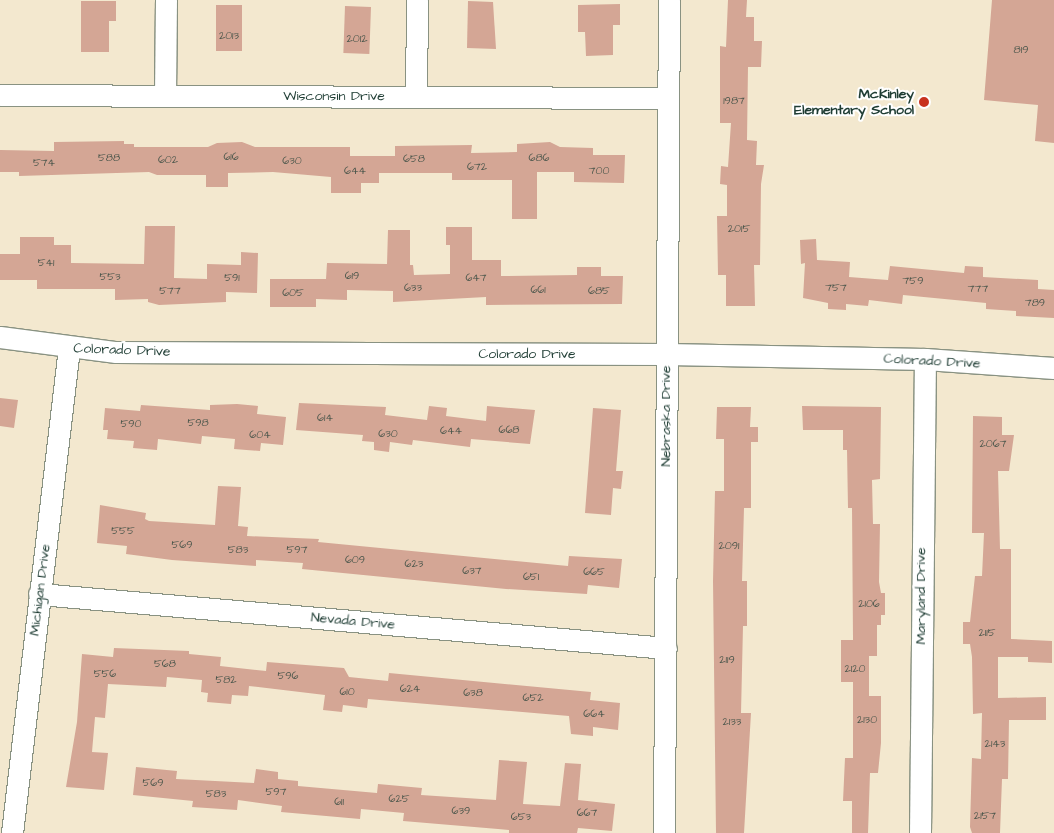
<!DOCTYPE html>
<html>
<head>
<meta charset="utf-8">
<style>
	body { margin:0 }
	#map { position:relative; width:1054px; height:833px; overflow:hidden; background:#f3e8cf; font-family:"Architects Daughter",sans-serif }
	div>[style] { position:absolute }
	.building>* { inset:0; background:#d4a695; transform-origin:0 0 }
	.roads { filter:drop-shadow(1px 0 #899282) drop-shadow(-1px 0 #899282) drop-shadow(0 1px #899282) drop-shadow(0 -1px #899282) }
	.minor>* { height:21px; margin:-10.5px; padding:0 10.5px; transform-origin:10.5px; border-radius:10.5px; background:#fff }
	.dots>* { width:14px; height:14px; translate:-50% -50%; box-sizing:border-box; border:2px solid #fff; border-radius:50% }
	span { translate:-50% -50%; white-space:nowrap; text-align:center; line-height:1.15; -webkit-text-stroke:4px #fff; paint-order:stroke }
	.number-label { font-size:11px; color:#4c574c }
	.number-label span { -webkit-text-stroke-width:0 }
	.poi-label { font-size:14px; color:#1f3d34; font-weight:700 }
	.right { translate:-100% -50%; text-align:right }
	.street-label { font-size:14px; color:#1f3d34 }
</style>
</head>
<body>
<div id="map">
	<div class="building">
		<i style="clip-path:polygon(728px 0,747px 0,746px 17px,754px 17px,754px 41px,762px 41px,761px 67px,748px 67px,747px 140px,757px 141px,756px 165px,764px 165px,761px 184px,760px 265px,754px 265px,755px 306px,726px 306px,726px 275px,718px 275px,717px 216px,727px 216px,727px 185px,720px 184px,721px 166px,728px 167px,731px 123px,720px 123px,720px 46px,726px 47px)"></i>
		<i style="clip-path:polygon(992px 0,1054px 0,1054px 143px,1035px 141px,1038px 105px,984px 100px)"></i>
		<i style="clip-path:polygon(81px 1px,116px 1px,116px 21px,109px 21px,109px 52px,81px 52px)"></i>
		<i style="clip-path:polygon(468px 1px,493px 2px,496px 49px,467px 48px)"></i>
		<i style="clip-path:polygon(620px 4px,620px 25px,613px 25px,613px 55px,586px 56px,585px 32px,578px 32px,578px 5px)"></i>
		<i style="left:216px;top:5px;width:26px;height:46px"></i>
		<i style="left:345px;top:6px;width:26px;height:47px;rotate:2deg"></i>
		<i style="clip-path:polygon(124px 141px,124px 144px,134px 144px,134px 147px,208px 147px,217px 143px,242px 142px,255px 147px,350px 147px,350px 156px,395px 156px,395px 146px,472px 145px,471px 153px,517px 152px,517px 144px,550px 142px,560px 147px,593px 148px,593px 155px,625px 155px,624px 183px,574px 182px,574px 172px,537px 172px,537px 219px,512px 219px,512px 180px,452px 180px,452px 173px,379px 173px,379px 183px,361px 183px,361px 193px,331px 193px,331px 177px,273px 172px,228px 173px,228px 187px,206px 187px,206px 175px,157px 175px,149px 172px,19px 176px,19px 172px,0 172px,0 150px,54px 151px,54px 142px)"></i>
		<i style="clip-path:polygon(145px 226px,175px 226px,174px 278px,207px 279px,207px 264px,241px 265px,241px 252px,258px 253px,257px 293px,226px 292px,226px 302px,159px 305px,148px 302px,148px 299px,115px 300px,115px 289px,37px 289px,37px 280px,0 280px,0 254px,20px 254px,20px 237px,54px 237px,54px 245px,71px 245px,71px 263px,144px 264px)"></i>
		<i style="clip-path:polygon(446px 227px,472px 227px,472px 260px,501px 260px,501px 276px,577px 275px,577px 267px,601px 267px,601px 276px,623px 276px,622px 304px,486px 305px,486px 297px,393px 302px,393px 291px,347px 290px,347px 300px,316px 299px,316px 307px,270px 307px,270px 279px,326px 279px,327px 263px,387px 264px,388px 230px,410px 230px,410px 265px,413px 265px,414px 275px,450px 274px,450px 245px,446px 245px)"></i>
		<i style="clip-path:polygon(816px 239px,817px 260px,850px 262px,849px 277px,888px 280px,890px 266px,964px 273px,965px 266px,983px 267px,983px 277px,1038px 280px,1038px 289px,1054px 290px,1054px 318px,1016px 316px,1016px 311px,986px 309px,986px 303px,903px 295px,902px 304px,869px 300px,868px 306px,846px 304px,846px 310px,828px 309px,828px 303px,803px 298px,805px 263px,801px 264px,800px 240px)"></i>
		<i style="clip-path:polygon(0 398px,18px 400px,14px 428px,0 426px)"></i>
		<i style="clip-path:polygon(299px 403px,386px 407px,385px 415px,427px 420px,429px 406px,447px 408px,446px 416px,486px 421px,487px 406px,535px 410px,530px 444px,471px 439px,470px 447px,413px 440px,412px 445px,390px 442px,389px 452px,374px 450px,374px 442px,362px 441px,363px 435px,296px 430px)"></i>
		<i style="clip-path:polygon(237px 404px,258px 406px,257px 414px,286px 417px,283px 445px,261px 443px,260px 451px,234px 449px,235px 439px,202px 436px,201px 444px,158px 439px,157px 450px,133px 448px,134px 441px,107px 439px,108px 430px,103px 430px,105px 408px,140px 411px,141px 405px,210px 410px,210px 405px)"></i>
		<i style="clip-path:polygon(802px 406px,881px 407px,880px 479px,872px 480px,873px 524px,880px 524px,879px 582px,881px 593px,885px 593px,885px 615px,881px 615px,881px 625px,877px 625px,877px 656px,869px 656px,869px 696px,881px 696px,881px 743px,878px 773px,870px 773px,868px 833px,852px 833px,852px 801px,843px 801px,845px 758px,853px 758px,853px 682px,841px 682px,841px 640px,853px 640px,852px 508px,848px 508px,847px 450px,843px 450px,843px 430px,803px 430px)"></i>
		<i style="clip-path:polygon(717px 407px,751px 407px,750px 427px,758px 427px,758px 442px,751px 442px,751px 508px,744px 508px,742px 581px,747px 581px,747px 626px,743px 626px,741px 713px,751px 713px,744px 833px,716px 833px,713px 581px,715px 491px,724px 491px,724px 439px,716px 439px)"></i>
		<i style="clip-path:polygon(593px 408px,621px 410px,616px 471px,623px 471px,621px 489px,613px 488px,611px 515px,585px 513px)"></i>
		<i style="clip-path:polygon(973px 416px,1002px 417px,1002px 435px,1014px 435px,1009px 471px,998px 471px,1000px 549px,1011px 549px,1011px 639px,1052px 641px,1052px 663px,1028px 662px,1028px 657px,998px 657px,998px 698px,1046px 697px,1046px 720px,1009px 720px,1008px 779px,1002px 779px,1000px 833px,972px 833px,970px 827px,972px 758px,981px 759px,982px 713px,973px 714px,972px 657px,970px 644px,963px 644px,963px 622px,970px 622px,975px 576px,982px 576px,984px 533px,972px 533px)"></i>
		<i style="clip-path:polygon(218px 486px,241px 487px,238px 526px,248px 527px,247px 536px,319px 539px,318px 542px,568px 566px,569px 556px,622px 559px,619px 588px,588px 585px,587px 594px,506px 589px,302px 569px,303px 563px,256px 560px,256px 566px,172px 560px,126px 554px,127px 546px,97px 543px,100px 505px,146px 513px,145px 519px,149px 521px,215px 525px)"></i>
		<i style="clip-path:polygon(114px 648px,189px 651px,189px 654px,221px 657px,220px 666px,266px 671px,267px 662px,344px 668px,349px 677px,388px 681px,389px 673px,591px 692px,590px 700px,620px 703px,618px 730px,593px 727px,593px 736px,571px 734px,569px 716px,368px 699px,367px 708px,343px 705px,342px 712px,323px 710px,325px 695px,249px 686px,248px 696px,232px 695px,231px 704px,207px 702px,208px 693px,201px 692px,202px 680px,167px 677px,166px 687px,108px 684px,105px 718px,95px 717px,92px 752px,108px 753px,104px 790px,66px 787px,77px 722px,82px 654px,113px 657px)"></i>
		<i style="clip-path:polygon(499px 760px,527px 762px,523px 804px,560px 806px,565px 763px,581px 764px,578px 800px,615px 804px,612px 831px,578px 828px,577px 833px,509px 833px,509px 830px,498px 829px,403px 821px,404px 813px,361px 809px,360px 819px,281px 812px,282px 806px,238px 800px,237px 810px,192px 807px,193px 801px,133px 795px,136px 767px,177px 771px,176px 779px,254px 783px,256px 769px,278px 772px,278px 779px,298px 781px,298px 786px,377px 793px,378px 784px,422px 788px,421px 795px,496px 800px)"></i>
	</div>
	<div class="roads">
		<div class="minor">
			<i style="left:0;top:95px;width:668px;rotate:0.26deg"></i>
			<i style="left:165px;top:95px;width:95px;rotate:-89.4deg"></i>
			<i style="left:416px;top:97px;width:97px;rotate:-89.4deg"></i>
			<i style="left:0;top:337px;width:117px;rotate:7.4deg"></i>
			<i style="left:116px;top:352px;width:551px;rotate:0.21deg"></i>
			<i style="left:667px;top:354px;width:258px;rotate:1.1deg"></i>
			<i style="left:925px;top:359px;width:129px;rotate:4deg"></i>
			<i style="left:39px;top:594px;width:629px;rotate:4.92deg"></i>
			<i style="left:12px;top:833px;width:488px;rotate:-83.3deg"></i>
			<i style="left:664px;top:833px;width:833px;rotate:-89.66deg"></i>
			<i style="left:920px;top:833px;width:474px;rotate:-89.4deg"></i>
		</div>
	</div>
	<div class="dots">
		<i style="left:924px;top:102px;background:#c8321e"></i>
	</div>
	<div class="number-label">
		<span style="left:229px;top:36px">2013</span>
		<span style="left:357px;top:39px">2012</span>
		<span style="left:1021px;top:50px">819</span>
		<span style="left:734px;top:101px">1987</span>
		<span style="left:231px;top:157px">616</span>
		<span style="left:109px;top:158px">588</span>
		<span style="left:539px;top:158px">686</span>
		<span style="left:414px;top:159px">658</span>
		<span style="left:168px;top:160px">602</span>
		<span style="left:292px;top:161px">630</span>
		<span style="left:44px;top:163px">574</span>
		<span style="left:477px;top:167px">672</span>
		<span style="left:355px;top:171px">644</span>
		<span style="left:599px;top:171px">700</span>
		<span style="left:739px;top:229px">2015</span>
		<span style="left:46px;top:263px">541</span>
		<span style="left:352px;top:276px">619</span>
		<span style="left:110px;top:277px">553</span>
		<span style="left:232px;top:278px">591</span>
		<span style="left:476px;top:278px">647</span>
		<span style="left:913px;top:281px">759</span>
		<span style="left:413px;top:288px">633</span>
		<span style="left:836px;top:288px">757</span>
		<span style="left:978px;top:289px">777</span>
		<span style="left:538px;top:290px">661</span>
		<span style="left:170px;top:291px">577</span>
		<span style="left:599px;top:291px">685</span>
		<span style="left:293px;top:293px">605</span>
		<span style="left:1035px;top:303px">789</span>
		<span style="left:325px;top:418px">614</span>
		<span style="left:198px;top:423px">598</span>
		<span style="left:131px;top:424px">590</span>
		<span style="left:509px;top:430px">668</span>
		<span style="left:451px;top:431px">644</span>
		<span style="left:388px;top:434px">630</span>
		<span style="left:260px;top:435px">604</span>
		<span style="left:993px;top:444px">2067</span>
		<span style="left:123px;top:531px">555</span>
		<span style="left:182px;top:545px">569</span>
		<span style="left:729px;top:546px">2091</span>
		<span style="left:238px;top:550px">583</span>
		<span style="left:297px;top:550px">597</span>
		<span style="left:355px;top:560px">609</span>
		<span style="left:414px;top:564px">623</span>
		<span style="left:472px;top:571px">637</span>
		<span style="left:594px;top:572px">665</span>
		<span style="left:531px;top:577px">651</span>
		<span style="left:869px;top:604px">2106</span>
		<span style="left:987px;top:633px">2115</span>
		<span style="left:727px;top:660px">2119</span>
		<span style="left:165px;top:664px">568</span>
		<span style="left:855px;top:669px">2120</span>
		<span style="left:105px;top:674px">556</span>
		<span style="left:288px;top:676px">596</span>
		<span style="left:226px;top:680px">582</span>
		<span style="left:410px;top:689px">624</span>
		<span style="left:347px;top:692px">610</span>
		<span style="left:473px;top:693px">638</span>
		<span style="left:533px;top:698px">652</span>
		<span style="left:594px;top:714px">664</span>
		<span style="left:867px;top:720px">2130</span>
		<span style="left:732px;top:722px">2133</span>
		<span style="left:995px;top:744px">2143</span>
		<span style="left:153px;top:783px">569</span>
		<span style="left:276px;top:792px">597</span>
		<span style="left:216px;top:794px">583</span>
		<span style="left:399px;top:799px">625</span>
		<span style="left:339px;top:802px">611</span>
		<span style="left:461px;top:811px">639</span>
		<span style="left:587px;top:813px">667</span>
		<span style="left:985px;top:816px">2157</span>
		<span style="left:521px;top:817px">653</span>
	</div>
	<div class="poi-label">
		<span class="right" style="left:914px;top:102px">McKinley<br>Elementary School</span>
	</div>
	<div class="street-label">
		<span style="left:334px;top:96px">Wisconsin Drive</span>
		<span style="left:122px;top:350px;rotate:2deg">Colorado Drive</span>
		<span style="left:527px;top:354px">Colorado Drive</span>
		<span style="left:932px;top:361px;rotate:3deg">Colorado Drive</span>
		<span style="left:666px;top:416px;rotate:-90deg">Nebraska Drive</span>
		<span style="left:40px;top:590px;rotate:-83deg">Michigan Drive</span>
		<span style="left:921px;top:596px;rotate:-90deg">Maryland Drive</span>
		<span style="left:353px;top:621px;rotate:5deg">Nevada Drive</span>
	</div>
</div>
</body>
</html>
